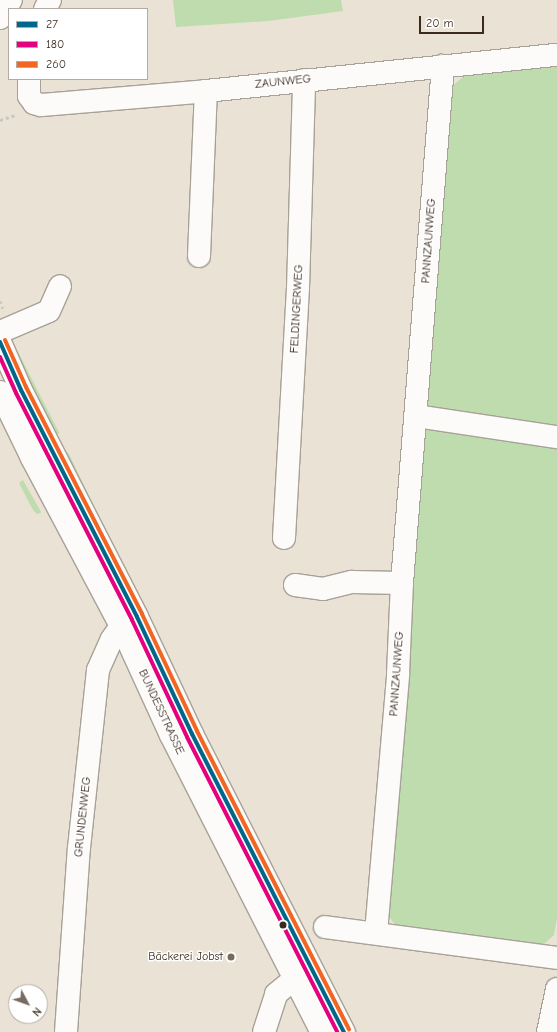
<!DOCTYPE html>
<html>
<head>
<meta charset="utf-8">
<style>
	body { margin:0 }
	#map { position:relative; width:557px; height:1032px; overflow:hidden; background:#eae2d4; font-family:"Comic Neue",sans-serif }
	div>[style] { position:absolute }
	.green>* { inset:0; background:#bedcad; transform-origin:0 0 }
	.path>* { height:2.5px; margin-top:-1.25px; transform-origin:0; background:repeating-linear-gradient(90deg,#cbc8c4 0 3px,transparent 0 6px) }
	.roads { filter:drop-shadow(1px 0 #a7a197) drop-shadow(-1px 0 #a7a197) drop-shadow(0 1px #a7a197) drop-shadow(0 -1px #a7a197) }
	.minor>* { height:22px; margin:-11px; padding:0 11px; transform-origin:11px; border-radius:11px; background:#fcfbf9 }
	.major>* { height:22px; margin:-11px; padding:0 11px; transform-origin:11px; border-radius:11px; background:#fcfbf9 }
	.bus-1>* { height:4px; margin:-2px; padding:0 2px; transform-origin:2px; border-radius:2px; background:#00678b }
	.bus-2>* { height:4px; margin:-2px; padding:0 2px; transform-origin:2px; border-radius:2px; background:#e5007d }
	.bus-3>* { height:4px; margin:-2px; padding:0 2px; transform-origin:2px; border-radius:2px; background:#f26522 }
	.dots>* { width:11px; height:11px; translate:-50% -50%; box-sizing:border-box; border:2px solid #fff; border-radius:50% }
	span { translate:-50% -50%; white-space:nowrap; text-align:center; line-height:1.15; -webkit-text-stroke:3px #fff; paint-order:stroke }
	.street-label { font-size:12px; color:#3b2a1e }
	.poi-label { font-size:12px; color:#3b2a1e }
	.right { translate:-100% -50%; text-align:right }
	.legend { position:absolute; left:8px; top:8px; width:140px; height:72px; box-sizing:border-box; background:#fff; border:1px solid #b1aaa5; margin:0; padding:5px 7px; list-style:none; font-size:12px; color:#3b2a1e }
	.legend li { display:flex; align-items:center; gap:8px; height:20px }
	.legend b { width:20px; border:1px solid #b1aaa5 }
	.north { position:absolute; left:8px; top:984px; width:40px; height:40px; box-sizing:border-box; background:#fff; border:1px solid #b1aaa5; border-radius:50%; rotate:131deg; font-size:11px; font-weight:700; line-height:16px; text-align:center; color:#3b2a1e }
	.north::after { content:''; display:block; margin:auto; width:14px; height:18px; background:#786a5e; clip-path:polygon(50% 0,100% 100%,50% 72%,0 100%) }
	.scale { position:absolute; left:419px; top:16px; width:65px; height:18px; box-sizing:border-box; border:2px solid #3b2a1e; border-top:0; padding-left:5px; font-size:12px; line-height:14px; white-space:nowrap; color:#3b2a1e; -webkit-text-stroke:3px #fff; paint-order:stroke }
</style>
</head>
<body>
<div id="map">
	<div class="green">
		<i style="clip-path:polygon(173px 0,341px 0,343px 11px,268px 21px,176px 27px)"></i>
		<i style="clip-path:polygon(557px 66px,557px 918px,554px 935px,543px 945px,395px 925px,387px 913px,449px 89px,464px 76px)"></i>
		<i style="left:18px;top:352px;width:91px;height:4px;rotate:63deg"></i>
		<i style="clip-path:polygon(63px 448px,69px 454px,114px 548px,62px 450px)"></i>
		<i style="clip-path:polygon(23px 480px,41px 512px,40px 513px,37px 514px,33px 510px,19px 483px)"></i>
	</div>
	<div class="path">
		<i style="left:0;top:120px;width:16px;rotate:-18deg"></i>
		<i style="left:0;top:301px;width:8px;rotate:67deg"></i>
	</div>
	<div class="roads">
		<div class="minor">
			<i style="left:45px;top:9px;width:10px;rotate:-61deg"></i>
			<i style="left:29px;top:79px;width:17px;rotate:90deg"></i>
			<i style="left:29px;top:96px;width:9px;rotate:54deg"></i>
			<i style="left:34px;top:103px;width:7px;rotate:16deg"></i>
			<i style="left:41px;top:105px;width:166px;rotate:-4.8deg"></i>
			<i style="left:206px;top:91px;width:353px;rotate:-5.9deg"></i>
			<i style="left:199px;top:256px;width:165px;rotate:-87.6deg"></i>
			<i style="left:0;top:332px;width:53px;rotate:-23.2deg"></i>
			<i style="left:49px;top:311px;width:27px;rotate:-66deg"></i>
			<i style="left:416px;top:416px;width:143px;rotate:8.5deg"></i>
			<i style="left:284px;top:538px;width:250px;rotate:-86.8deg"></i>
			<i style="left:298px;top:288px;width:208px;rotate:-88.3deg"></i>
			<i style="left:295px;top:585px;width:28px;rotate:8deg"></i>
			<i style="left:323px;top:589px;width:30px;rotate:-14deg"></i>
			<i style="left:352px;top:582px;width:50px;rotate:1.1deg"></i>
			<i style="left:325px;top:927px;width:234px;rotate:7.6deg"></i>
			<i style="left:376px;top:933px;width:260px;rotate:-85.1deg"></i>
			<i style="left:398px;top:674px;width:91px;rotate:-87.5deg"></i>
			<i style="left:402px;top:583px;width:519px;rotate:-85.47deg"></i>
			<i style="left:66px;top:1032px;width:184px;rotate:-86deg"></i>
			<i style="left:79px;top:848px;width:179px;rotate:-83.9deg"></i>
			<i style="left:98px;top:670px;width:34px;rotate:-66deg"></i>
			<i style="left:112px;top:639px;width:16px;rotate:-55deg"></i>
			<i style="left:121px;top:626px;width:17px;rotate:-28deg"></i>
			<i style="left:264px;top:1032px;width:40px;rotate:-72deg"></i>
			<i style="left:276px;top:994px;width:43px;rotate:-39.3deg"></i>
			<i style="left:548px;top:1032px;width:44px;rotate:-78.2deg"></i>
		</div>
		<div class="major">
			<i style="left:0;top:18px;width:21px;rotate:-59deg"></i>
			<i style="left:0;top:342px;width:52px;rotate:66.4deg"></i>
			<i style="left:21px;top:390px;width:255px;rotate:62.9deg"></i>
			<i style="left:137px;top:617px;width:129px;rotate:64.8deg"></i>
			<i style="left:192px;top:734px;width:335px;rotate:63deg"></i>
			<i style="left:0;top:392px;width:73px;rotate:64.1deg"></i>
			<i style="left:32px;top:458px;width:190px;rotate:62.1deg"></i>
			<i style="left:121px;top:626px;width:120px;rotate:65.4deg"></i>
			<i style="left:171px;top:735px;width:333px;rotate:63.1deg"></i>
		</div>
	</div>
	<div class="bus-1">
		<i style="left:0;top:342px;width:52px;rotate:66.4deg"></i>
		<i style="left:21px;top:390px;width:255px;rotate:62.9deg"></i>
		<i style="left:137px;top:617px;width:129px;rotate:64.8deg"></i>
		<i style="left:192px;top:734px;width:335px;rotate:63deg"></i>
	</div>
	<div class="bus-2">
		<i style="left:0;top:357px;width:39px;rotate:66deg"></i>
		<i style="left:16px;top:393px;width:255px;rotate:62.9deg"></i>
		<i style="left:132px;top:620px;width:129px;rotate:64.8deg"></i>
		<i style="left:187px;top:737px;width:331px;rotate:63deg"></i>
	</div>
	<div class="bus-3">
		<i style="left:5px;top:340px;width:51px;rotate:65.9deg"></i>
		<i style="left:26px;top:387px;width:255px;rotate:62.9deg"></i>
		<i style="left:142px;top:614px;width:129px;rotate:64.8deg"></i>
		<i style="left:197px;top:731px;width:335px;rotate:63deg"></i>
	</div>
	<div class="dots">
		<i style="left:283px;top:925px;background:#3b2a1e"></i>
		<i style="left:231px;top:957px;background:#786a5e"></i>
	</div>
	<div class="street-label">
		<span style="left:283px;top:82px;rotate:-6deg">ZAUNWEG</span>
		<span style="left:429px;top:241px;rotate:-86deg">PANNZAUNWEG</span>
		<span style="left:297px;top:309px;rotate:-87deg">FELDINGERWEG</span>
		<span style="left:397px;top:674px;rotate:-86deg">PANNZAUNWEG</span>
		<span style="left:161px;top:712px;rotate:65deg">BUNDESSTRASSE</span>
		<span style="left:83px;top:817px;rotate:-84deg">GRUNDENWEG</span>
	</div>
	<div class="poi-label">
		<span class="right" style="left:223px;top:957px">Bäckerei Jobst</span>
	</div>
	<ul class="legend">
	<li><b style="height:5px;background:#00678b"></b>27</li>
	<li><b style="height:5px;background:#e5007d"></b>180</li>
	<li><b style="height:5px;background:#f26522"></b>260</li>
	</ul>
	<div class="north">N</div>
	<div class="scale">20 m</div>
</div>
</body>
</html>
